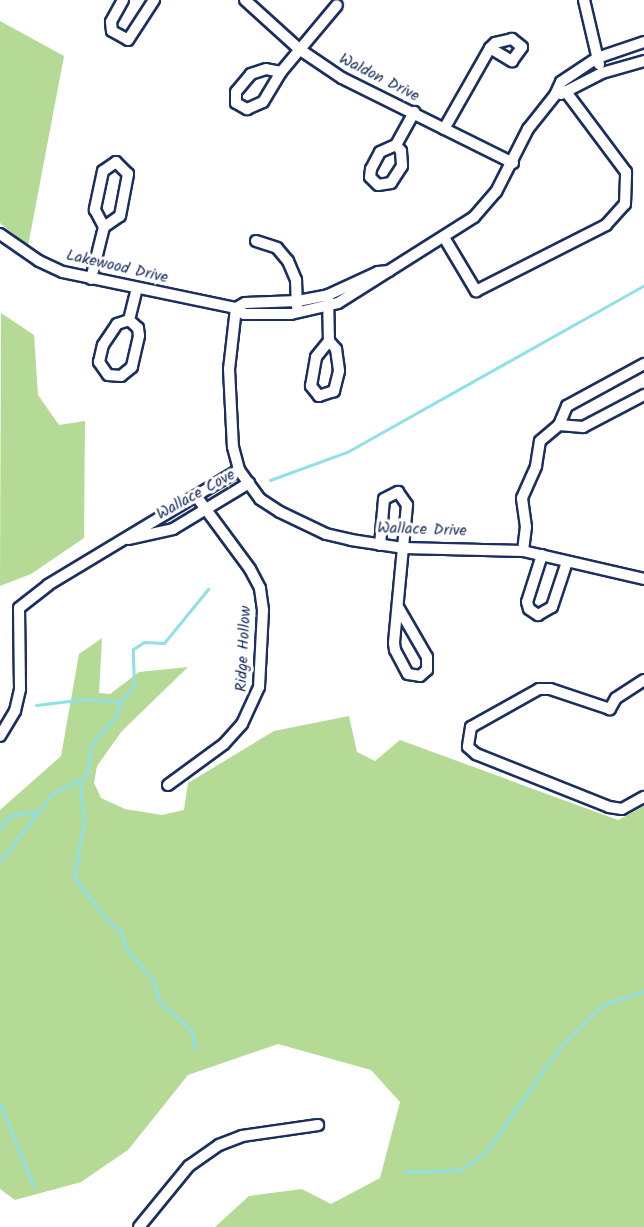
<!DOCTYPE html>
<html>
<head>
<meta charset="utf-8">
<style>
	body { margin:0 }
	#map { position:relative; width:644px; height:1227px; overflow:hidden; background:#fff; font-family:Kalam,sans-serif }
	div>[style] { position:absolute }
	.green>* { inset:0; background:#b5da95 }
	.stream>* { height:3px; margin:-1.5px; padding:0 1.5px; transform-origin:1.5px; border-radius:1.5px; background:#8fe1e6 }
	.roads { filter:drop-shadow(2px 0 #1b2f5e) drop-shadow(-2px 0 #1b2f5e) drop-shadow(0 2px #1b2f5e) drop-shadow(0 -2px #1b2f5e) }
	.minor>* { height:10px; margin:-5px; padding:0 5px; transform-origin:5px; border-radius:5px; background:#fff }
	span { translate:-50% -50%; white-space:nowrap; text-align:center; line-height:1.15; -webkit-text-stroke:6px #fff; paint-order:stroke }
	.street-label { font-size:16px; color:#1b2f5e }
</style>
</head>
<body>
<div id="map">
	<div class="green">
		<i style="clip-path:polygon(0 21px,64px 56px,28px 246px,0 223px)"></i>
		<i style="clip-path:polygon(1px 313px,34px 335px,38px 395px,59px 425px,85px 421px,84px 538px,31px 574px,0 586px)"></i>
		<i style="clip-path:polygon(102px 638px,99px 693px,110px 694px,139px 672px,188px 667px,122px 731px,97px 766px,94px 783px,101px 798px,125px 809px,162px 815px,184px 810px,188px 783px,274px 731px,349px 716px,357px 752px,375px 761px,400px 740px,618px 820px,644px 806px,644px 1227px,215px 1227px,249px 1196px,302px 1189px,331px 1204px,380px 1178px,400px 1102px,371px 1070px,278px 1044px,188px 1075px,128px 1150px,81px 1182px,15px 1200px,0 1189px,0 810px,61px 756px,79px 654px)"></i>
	</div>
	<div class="stream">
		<i style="left:270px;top:480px;width:82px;rotate:-20deg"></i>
		<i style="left:347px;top:452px;width:341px;rotate:-29.3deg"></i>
		<i style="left:36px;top:705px;width:50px;rotate:-6.8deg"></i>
		<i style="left:86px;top:699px;width:34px;rotate:5deg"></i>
		<i style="left:80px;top:783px;width:37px;rotate:84deg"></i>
		<i style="left:84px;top:820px;width:58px;rotate:100deg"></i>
		<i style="left:74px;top:877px;width:58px;rotate:52deg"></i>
		<i style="left:110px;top:923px;width:12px;rotate:35deg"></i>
		<i style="left:120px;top:930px;width:19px;rotate:72deg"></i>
		<i style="left:126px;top:948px;width:43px;rotate:49.7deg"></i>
		<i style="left:154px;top:981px;width:21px;rotate:76deg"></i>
		<i style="left:159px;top:1001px;width:45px;rotate:42.3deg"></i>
		<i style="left:192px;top:1031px;width:18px;rotate:81deg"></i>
		<i style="left:0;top:829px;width:16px;rotate:-55deg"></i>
		<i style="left:9px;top:816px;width:27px;rotate:-10deg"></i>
		<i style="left:0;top:861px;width:86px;rotate:-52.1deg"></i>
		<i style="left:53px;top:793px;width:37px;rotate:-26deg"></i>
		<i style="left:86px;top:777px;width:35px;rotate:-80deg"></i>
		<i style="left:92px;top:743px;width:38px;rotate:-48deg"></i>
		<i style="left:117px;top:715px;width:13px;rotate:-77deg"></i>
		<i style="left:120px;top:702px;width:21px;rotate:-49deg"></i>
		<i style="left:134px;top:686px;width:37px;rotate:-92deg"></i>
		<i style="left:133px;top:649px;width:13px;rotate:-32deg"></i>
		<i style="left:144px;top:642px;width:20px;rotate:3deg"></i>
		<i style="left:164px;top:643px;width:70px;rotate:-50.8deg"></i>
		<i style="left:0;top:1103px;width:91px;rotate:68deg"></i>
		<i style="left:404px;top:1172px;width:56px;rotate:-2deg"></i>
		<i style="left:460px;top:1170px;width:30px;rotate:-34deg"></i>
		<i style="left:485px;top:1153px;width:128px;rotate:-54.8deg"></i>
		<i style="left:559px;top:1048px;width:61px;rotate:-45deg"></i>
		<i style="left:602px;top:1005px;width:44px;rotate:-18.4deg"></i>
	</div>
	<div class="roads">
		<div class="minor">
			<i style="left:123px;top:0;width:25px;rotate:119deg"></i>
			<i style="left:111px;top:22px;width:9px;rotate:84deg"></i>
			<i style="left:112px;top:31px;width:18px;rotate:29deg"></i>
			<i style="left:128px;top:40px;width:48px;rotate:-57deg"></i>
			<i style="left:245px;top:0;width:73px;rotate:42.2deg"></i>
			<i style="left:299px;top:49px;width:52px;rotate:34deg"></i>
			<i style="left:342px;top:78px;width:191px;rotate:26.4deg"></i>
			<i style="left:584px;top:0;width:66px;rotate:76.8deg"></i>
			<i style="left:281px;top:72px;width:15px;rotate:-169deg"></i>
			<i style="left:266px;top:69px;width:16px;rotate:162deg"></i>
			<i style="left:251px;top:74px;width:23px;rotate:130deg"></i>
			<i style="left:236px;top:92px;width:11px;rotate:90deg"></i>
			<i style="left:236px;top:103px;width:13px;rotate:29deg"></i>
			<i style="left:247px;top:109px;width:17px;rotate:-24deg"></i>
			<i style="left:263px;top:102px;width:35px;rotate:-59deg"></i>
			<i style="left:281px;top:72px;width:87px;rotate:-50.1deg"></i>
			<i style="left:561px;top:94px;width:46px;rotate:-27.1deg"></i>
			<i style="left:602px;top:73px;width:44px;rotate:-15.9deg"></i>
			<i style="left:444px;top:129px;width:93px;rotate:-60.4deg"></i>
			<i style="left:490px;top:48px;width:26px;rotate:31deg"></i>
			<i style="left:512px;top:61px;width:17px;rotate:-54deg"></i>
			<i style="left:522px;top:47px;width:13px;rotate:-141deg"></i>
			<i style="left:512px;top:39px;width:17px;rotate:167deg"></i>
			<i style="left:495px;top:43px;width:7px;rotate:135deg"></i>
			<i style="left:396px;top:145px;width:8px;rotate:50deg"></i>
			<i style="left:401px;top:151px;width:15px;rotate:86deg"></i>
			<i style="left:402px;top:166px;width:20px;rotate:123deg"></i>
			<i style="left:391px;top:183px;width:13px;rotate:171deg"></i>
			<i style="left:378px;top:185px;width:11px;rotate:-135deg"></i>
			<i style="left:370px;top:177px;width:8px;rotate:-83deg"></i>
			<i style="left:371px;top:169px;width:19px;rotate:-62deg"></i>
			<i style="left:380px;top:152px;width:17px;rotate:-24deg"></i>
			<i style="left:396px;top:145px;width:38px;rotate:-61deg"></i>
			<i style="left:0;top:234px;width:47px;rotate:34.7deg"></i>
			<i style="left:39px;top:261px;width:26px;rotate:25deg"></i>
			<i style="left:63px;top:272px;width:177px;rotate:11.8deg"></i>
			<i style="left:236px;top:308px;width:10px;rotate:37deg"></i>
			<i style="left:244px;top:314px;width:47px"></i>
			<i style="left:291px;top:314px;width:48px;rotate:-13.2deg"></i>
			<i style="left:338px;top:303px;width:161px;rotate:-32.3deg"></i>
			<i style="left:474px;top:217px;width:33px;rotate:-49deg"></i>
			<i style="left:496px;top:192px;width:71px;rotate:-63.1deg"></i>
			<i style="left:528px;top:129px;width:43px;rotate:-51.5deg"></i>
			<i style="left:555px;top:95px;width:14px;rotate:-65deg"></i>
			<i style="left:561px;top:82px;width:43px;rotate:-33.7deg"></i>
			<i style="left:597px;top:58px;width:50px;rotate:-18.8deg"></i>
			<i style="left:445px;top:239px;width:61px;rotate:59.2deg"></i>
			<i style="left:476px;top:291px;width:146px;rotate:-26.9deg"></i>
			<i style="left:606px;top:225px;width:28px;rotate:-48deg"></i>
			<i style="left:625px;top:204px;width:32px;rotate:-88deg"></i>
			<i style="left:626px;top:172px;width:99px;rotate:-126.8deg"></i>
			<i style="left:256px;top:241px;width:22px;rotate:18deg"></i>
			<i style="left:277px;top:248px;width:17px;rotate:50deg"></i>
			<i style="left:288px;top:261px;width:21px;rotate:67deg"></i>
			<i style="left:296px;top:280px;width:26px;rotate:88deg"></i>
			<i style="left:91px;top:279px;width:54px;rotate:-76deg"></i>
			<i style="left:104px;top:227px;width:19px;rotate:-35deg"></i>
			<i style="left:120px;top:216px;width:43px;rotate:-79.2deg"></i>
			<i style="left:128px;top:174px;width:17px;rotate:-135deg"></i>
			<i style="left:116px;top:162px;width:16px;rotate:145deg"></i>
			<i style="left:103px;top:171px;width:40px;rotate:102deg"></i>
			<i style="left:95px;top:210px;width:19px;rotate:62deg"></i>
			<i style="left:328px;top:295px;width:46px;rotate:88.8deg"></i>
			<i style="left:329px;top:341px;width:11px;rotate:49deg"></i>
			<i style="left:336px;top:349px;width:22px;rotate:82deg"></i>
			<i style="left:339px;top:371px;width:21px;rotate:104deg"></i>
			<i style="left:334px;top:391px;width:16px;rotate:162deg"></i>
			<i style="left:319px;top:396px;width:13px;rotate:-129deg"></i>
			<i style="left:311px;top:386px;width:29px;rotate:-80deg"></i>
			<i style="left:316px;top:357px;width:21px;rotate:-51deg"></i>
			<i style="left:236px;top:308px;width:61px;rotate:96.5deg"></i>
			<i style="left:229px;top:369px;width:78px;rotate:87.1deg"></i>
			<i style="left:233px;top:447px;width:24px;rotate:75deg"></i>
			<i style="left:239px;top:470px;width:36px;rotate:54deg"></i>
			<i style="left:260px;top:499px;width:24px;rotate:33deg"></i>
			<i style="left:280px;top:512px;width:51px;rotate:25.6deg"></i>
			<i style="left:326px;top:534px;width:26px;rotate:13deg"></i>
			<i style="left:351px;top:540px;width:54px;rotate:8.6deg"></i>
			<i style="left:404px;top:548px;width:119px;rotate:1.4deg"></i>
			<i style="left:523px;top:551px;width:124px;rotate:13deg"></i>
			<i style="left:236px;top:308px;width:10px;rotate:-29deg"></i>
			<i style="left:245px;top:303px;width:53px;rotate:-2.2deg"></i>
			<i style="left:298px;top:301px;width:31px;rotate:-11deg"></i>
			<i style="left:328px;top:295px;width:55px;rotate:-24.7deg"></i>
			<i style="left:378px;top:272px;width:11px;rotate:-5deg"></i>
			<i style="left:129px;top:320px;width:12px;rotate:42deg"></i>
			<i style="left:138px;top:328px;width:8px;rotate:83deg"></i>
			<i style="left:139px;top:336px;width:32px;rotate:103deg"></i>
			<i style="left:132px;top:367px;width:14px;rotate:141deg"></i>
			<i style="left:121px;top:376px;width:13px;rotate:-176deg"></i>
			<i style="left:108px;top:375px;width:16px;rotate:-125deg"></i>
			<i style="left:99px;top:362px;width:17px;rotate:-77deg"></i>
			<i style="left:103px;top:345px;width:25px;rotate:-56deg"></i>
			<i style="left:117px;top:324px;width:13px;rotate:-18deg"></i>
			<i style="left:129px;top:320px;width:33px;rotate:-76deg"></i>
			<i style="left:559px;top:425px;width:21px;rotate:-67deg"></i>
			<i style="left:567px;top:406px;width:88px;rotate:-28.6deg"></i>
			<i style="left:128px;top:539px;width:46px;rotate:-12.5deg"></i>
			<i style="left:173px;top:529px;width:89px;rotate:-31.2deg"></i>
			<i style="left:380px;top:545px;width:46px;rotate:-85deg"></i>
			<i style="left:384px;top:499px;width:16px;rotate:-27deg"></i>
			<i style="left:398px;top:492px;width:16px;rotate:55deg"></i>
			<i style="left:407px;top:505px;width:139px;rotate:95.4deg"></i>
			<i style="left:394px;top:643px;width:7px;rotate:82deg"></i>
			<i style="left:395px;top:650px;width:27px;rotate:62deg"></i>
			<i style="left:408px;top:674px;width:12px;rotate:9deg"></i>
			<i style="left:420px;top:676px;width:9px;rotate:-41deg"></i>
			<i style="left:427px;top:670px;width:13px;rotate:-90deg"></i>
			<i style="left:427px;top:657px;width:58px;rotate:-120.1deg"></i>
			<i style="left:523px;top:551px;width:24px;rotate:-83deg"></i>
			<i style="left:526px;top:527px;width:29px;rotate:-98deg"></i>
			<i style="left:522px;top:498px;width:35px;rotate:-66deg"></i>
			<i style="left:536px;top:466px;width:25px;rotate:-81deg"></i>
			<i style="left:540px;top:441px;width:25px;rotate:-40deg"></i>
			<i style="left:559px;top:425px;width:24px;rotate:5deg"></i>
			<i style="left:583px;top:427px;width:69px;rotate:-27.7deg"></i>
			<i style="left:542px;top:555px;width:49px;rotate:107.7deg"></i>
			<i style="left:527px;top:602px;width:7px;rotate:74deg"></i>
			<i style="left:529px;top:609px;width:11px;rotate:34deg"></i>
			<i style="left:538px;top:615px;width:16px;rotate:-30deg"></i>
			<i style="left:552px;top:607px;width:47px;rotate:-71.6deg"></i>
			<i style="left:644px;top:680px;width:33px;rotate:147deg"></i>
			<i style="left:616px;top:698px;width:13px;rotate:119deg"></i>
			<i style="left:610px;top:709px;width:63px;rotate:-161.6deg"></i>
			<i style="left:550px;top:689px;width:11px;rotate:180deg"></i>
			<i style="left:539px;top:689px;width:78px;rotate:150.8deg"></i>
			<i style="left:471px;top:727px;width:20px;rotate:99deg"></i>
			<i style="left:468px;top:747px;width:11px;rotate:41deg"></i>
			<i style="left:476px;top:754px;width:143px;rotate:21.7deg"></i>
			<i style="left:609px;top:807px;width:13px;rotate:9deg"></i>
			<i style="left:622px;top:809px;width:25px;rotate:-29deg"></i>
			<i style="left:0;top:736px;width:29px;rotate:-59deg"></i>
			<i style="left:15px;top:711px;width:23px;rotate:-77deg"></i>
			<i style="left:20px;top:689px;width:81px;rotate:-90.7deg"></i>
			<i style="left:19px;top:608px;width:37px;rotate:-38deg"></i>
			<i style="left:48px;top:585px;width:223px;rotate:-31.1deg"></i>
			<i style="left:168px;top:785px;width:69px;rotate:-36.2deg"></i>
			<i style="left:224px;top:744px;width:27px;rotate:-48deg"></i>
			<i style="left:242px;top:724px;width:41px;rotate:-65.3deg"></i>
			<i style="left:259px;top:687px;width:77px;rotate:-87deg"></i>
			<i style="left:263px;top:610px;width:22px;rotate:-98deg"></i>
			<i style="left:260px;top:588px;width:21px;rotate:-118deg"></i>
			<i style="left:250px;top:569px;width:91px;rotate:-126.5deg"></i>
			<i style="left:139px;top:1227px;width:79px;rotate:-50.7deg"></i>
			<i style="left:189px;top:1166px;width:37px;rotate:-35deg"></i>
			<i style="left:219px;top:1145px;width:25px;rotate:-21deg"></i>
			<i style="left:242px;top:1136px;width:77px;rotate:-8.2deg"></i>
		</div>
	</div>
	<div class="street-label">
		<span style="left:379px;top:78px;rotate:27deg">Waldon Drive</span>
		<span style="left:117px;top:267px;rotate:13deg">Lakewood Drive</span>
		<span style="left:196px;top:495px;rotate:-29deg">Wallace Cove</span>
		<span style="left:422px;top:530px;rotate:2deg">Wallace Drive</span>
		<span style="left:244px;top:649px;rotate:-87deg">Ridge Hollow</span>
	</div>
</div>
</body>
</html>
